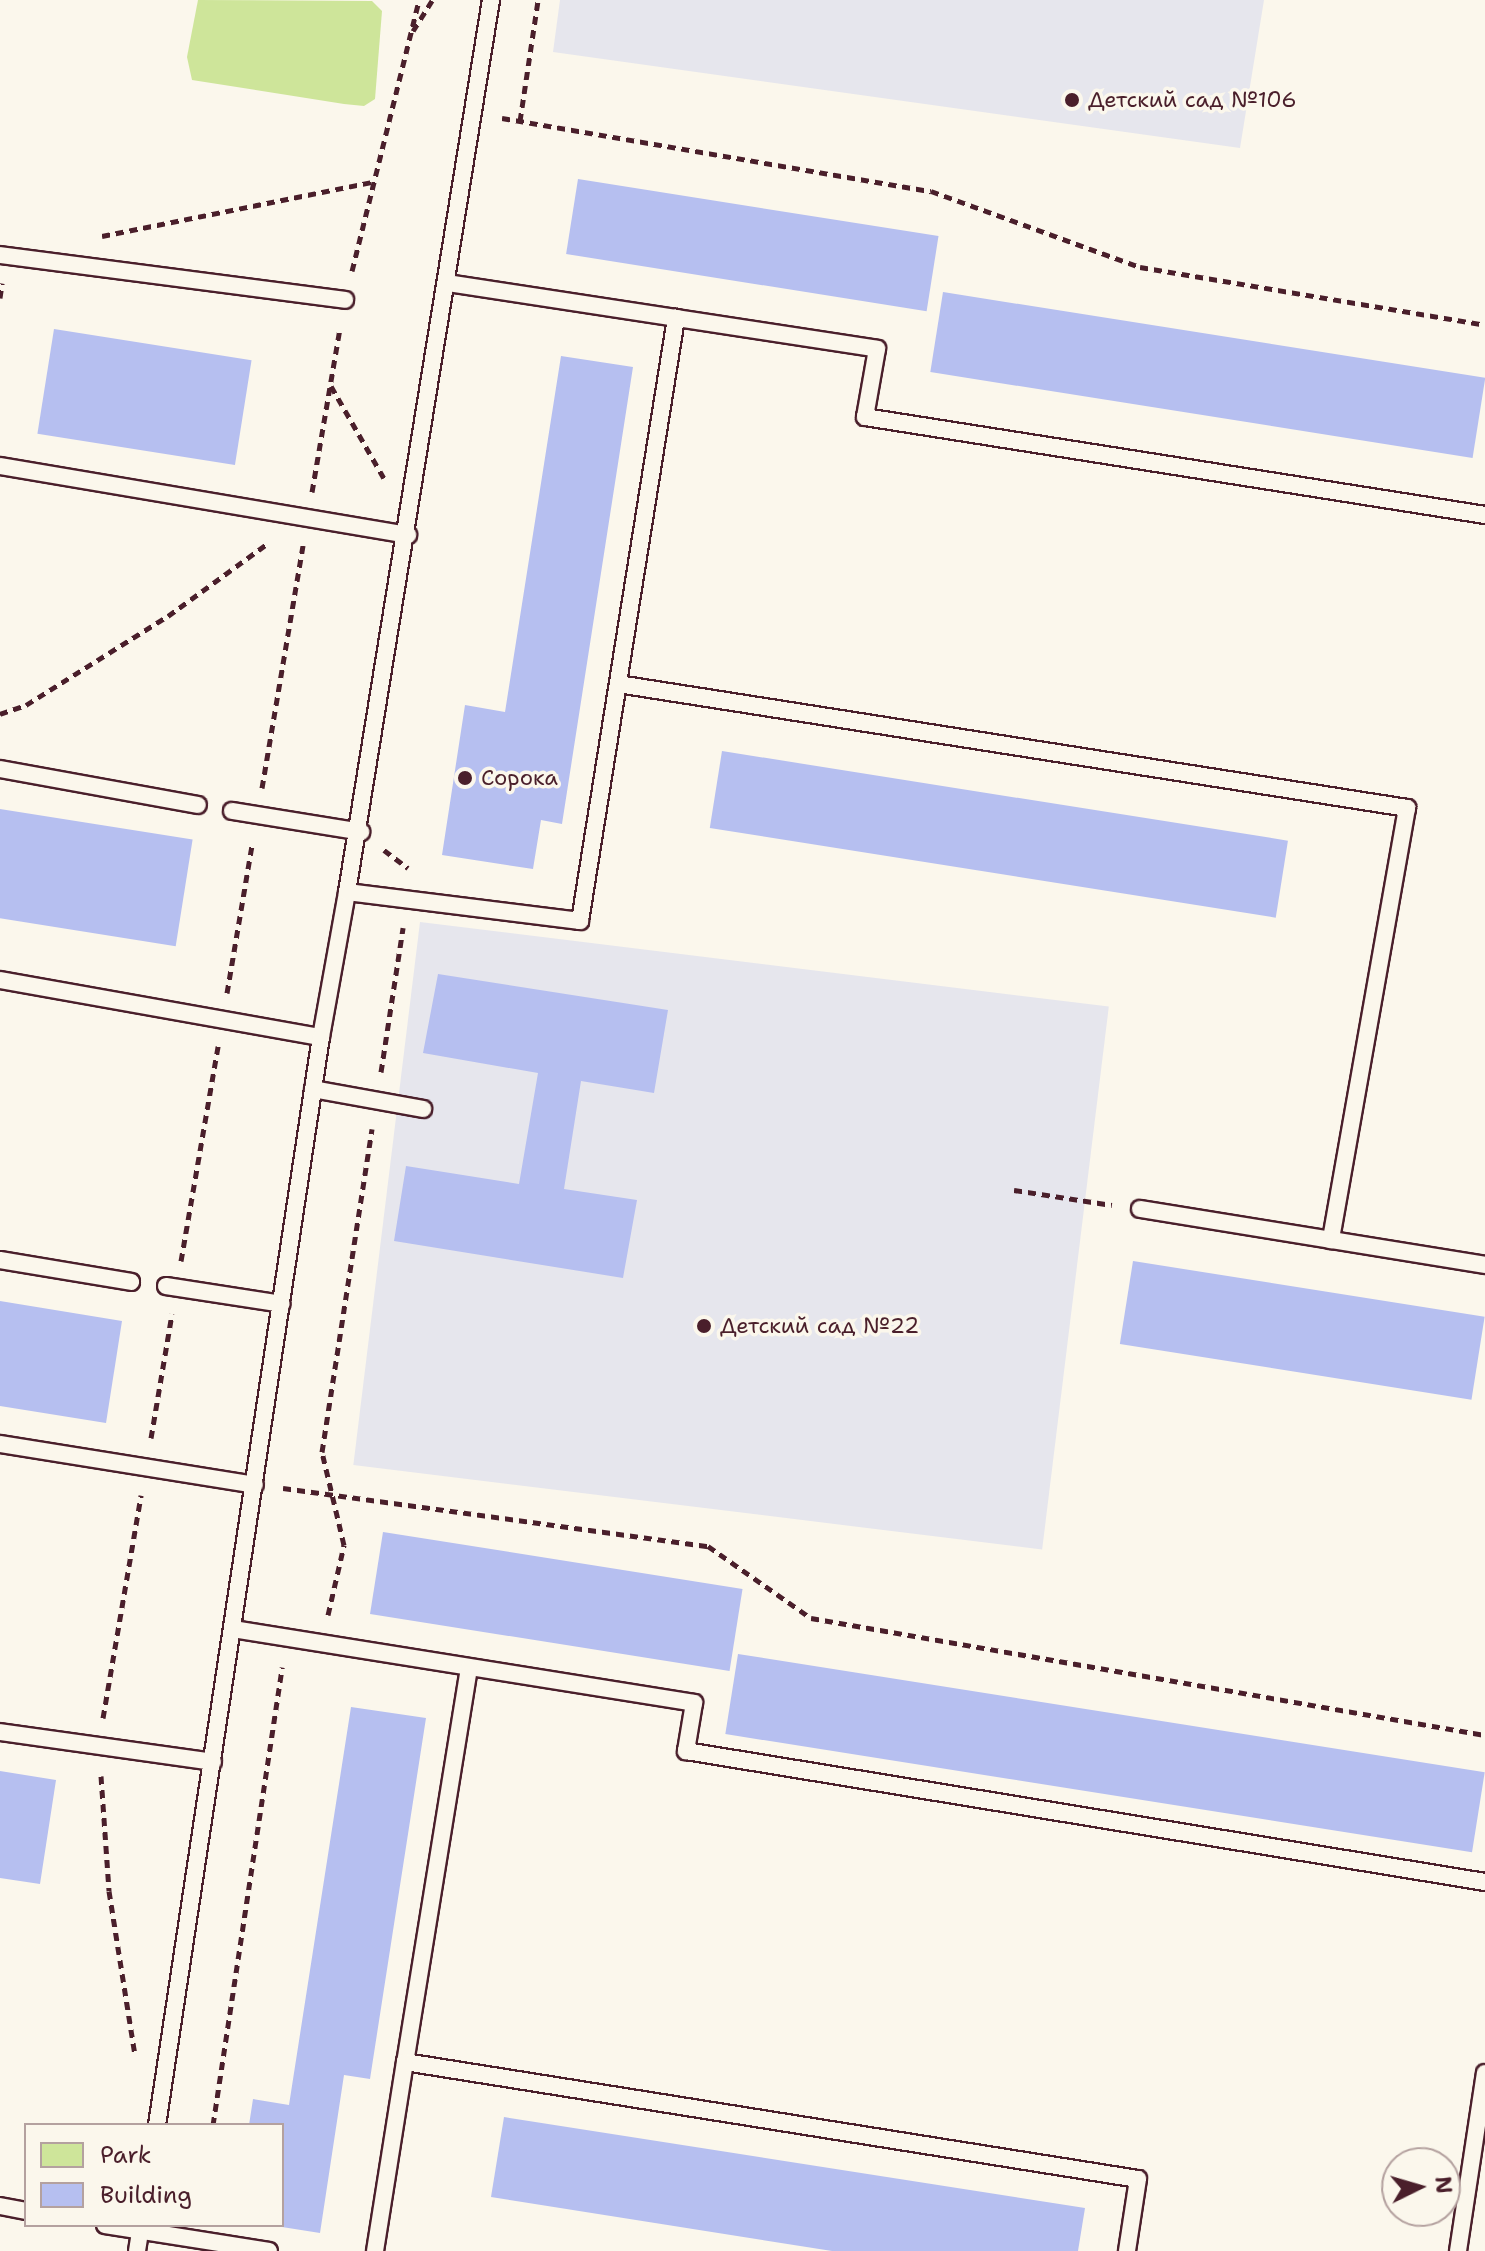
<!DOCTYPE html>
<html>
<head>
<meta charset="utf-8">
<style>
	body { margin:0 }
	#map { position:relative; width:1485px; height:2251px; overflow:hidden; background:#fbf7ec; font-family:"Shantell Sans",sans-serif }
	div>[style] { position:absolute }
	.built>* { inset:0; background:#e6e6ed; transform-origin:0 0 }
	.green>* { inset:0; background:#cee59a }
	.building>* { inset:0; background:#b6bff0; transform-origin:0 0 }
	.path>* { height:5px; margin-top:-2.5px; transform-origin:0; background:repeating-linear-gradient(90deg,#4a1f2b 0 8px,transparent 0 14px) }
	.roads { filter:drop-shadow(2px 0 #4a1f2b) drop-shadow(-2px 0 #4a1f2b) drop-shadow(0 2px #4a1f2b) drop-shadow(0 -2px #4a1f2b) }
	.service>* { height:16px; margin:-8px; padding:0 8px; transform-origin:8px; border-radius:8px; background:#fbf7ec }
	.dots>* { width:22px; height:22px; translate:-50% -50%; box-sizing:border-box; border:4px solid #fbf7ec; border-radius:50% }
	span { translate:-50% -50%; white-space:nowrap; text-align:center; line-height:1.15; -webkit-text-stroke:7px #fbf7ec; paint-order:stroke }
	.poi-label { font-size:22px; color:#4a1f2b }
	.left { translate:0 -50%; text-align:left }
	.legend { position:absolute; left:24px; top:2123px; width:260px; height:104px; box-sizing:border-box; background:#fbf7ec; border:2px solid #b4a19f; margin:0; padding:10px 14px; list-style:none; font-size:24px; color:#4a1f2b }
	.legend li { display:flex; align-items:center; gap:16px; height:40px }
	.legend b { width:40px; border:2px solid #b4a19f }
	.north { position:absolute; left:1381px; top:2147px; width:80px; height:80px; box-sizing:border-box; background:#fbf7ec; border:2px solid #b4a19f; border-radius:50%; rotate:85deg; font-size:22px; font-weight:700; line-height:32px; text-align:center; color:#4a1f2b }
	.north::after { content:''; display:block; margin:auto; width:28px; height:36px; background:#4a1f2b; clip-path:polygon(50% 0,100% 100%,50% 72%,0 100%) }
</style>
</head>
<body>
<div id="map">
	<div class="built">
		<i style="clip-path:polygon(560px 0,1264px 0,1240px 148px,553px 52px)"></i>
		<i style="left:420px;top:922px;width:694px;height:547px;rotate:7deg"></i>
	</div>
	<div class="green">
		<i style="clip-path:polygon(198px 0,372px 1px,382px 11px,375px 99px,364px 106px,344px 104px,192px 80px,187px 57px)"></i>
	</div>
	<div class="building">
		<i style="left:578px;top:179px;width:365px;height:76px;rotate:9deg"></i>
		<i style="left:943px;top:292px;width:549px;height:81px;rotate:9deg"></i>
		<i style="left:54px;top:329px;width:200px;height:106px;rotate:9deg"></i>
		<i style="clip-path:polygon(561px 356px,633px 367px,562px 824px,541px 820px,533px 869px,442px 855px,465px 705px,505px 712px)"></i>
		<i style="left:722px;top:751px;width:573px;height:78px;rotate:9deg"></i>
		<i style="left:0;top:809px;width:195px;height:108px;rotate:9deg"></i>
		<i style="clip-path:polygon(438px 974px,668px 1010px,654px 1093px,581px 1081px,564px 1189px,637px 1200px,623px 1278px,394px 1241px,406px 1166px,519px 1184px,538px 1073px,423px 1053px)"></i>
		<i style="left:1133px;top:1261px;width:356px;height:84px;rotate:9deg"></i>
		<i style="clip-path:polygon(0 1301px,122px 1321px,106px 1423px,0 1406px)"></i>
		<i style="left:383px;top:1532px;width:364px;height:83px;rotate:9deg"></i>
		<i style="left:738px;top:1654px;width:756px;height:81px;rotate:9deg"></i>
		<i style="clip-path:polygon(351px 1707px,426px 1718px,370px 2079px,344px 2075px,320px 2233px,282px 2227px,282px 2125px,249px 2125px,253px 2099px,289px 2105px)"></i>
		<i style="clip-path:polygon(0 1771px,56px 1780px,40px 1884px,0 1878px)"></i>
		<i style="clip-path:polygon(504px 2117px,1085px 2208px,1078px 2251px,832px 2251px,491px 2197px)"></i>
	</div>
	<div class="path">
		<i style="left:413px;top:31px;width:36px;rotate:-58deg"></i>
		<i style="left:502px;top:118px;width:435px;rotate:9.7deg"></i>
		<i style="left:931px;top:191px;width:222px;rotate:20deg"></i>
		<i style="left:1140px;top:267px;width:350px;rotate:9.5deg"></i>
		<i style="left:520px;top:121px;width:122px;rotate:-81.5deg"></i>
		<i style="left:102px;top:236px;width:276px;rotate:-11.3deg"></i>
		<i style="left:352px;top:271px;width:275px;rotate:-76.1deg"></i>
		<i style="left:0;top:298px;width:15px;rotate:-82deg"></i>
		<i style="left:331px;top:386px;width:106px;rotate:60.1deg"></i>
		<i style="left:312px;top:492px;width:166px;rotate:-80.3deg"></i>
		<i style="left:0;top:714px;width:28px;rotate:-19deg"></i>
		<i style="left:26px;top:705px;width:168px;rotate:-32.1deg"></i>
		<i style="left:168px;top:616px;width:124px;rotate:-36.1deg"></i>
		<i style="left:262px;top:788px;width:246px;rotate:-80.4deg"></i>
		<i style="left:384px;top:850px;width:30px;rotate:37deg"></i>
		<i style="left:227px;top:993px;width:150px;rotate:-80.4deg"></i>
		<i style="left:381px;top:1072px;width:146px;rotate:-81.3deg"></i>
		<i style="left:1014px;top:1190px;width:99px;rotate:8.7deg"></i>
		<i style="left:181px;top:1261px;width:218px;rotate:-80.2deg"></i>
		<i style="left:151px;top:1438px;width:126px;rotate:-80.4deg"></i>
		<i style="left:283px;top:1488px;width:429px;rotate:7.8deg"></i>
		<i style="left:708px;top:1546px;width:126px;rotate:35deg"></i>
		<i style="left:811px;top:1618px;width:684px;rotate:9.85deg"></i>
		<i style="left:328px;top:1615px;width:72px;rotate:-77.1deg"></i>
		<i style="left:344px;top:1545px;width:96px;rotate:-103.3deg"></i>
		<i style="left:322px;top:1452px;width:327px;rotate:-81.2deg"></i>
		<i style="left:103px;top:1718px;width:226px;rotate:-80.3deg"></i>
		<i style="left:101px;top:1776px;width:115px;rotate:86deg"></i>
		<i style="left:109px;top:1891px;width:166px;rotate:81deg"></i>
		<i style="left:213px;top:2125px;width:463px;rotate:-81.4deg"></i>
	</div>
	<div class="roads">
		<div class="service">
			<i style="left:0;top:255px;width:348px;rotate:7.4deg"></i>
			<i style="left:448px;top:283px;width:434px;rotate:8.7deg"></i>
			<i style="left:877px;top:349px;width:69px;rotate:100deg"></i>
			<i style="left:865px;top:417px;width:628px;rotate:8.98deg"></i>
			<i style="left:0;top:466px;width:414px;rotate:9.6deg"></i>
			<i style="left:618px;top:684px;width:799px;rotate:8.93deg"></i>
			<i style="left:1407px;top:808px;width:439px;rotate:100deg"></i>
			<i style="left:0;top:769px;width:201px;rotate:10.3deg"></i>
			<i style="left:232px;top:811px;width:131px;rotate:9.2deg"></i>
			<i style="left:347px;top:892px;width:904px;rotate:-80.83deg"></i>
			<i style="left:0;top:980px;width:326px;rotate:10.1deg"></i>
			<i style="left:321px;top:1037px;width:147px;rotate:-79.8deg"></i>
			<i style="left:347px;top:892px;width:235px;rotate:7.1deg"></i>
			<i style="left:580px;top:921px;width:611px;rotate:-80.95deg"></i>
			<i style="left:313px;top:1089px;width:112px;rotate:10.3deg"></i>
			<i style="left:1140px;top:1209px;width:350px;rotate:9.2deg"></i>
			<i style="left:0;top:1260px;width:133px;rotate:9.5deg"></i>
			<i style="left:166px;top:1286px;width:117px;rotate:8.8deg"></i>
			<i style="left:0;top:1444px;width:258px;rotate:9.1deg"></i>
			<i style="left:233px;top:1629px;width:467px;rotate:9.1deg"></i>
			<i style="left:694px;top:1703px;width:49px;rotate:99.5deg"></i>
			<i style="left:686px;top:1751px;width:810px;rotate:9.31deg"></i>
			<i style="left:469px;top:1668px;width:399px;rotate:99.2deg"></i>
			<i style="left:405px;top:2062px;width:742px;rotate:9.07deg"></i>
			<i style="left:1138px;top:2179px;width:73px;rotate:98.7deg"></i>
			<i style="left:0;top:1732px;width:215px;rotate:8deg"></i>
			<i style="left:157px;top:2125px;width:1100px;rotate:-81.43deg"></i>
			<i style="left:0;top:2206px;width:26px;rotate:11deg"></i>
			<i style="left:105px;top:2225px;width:166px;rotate:9deg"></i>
			<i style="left:137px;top:2251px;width:26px;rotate:-81deg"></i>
			<i style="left:375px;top:2251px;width:191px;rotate:-81deg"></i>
			<i style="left:1458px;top:2251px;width:180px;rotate:-81.4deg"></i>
		</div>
	</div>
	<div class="dots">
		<i style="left:1072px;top:100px;background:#4a1f2b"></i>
		<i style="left:465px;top:778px;background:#4a1f2b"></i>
		<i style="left:704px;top:1326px;background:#4a1f2b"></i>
	</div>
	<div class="poi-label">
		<span class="left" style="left:1088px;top:100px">Детский сад №106</span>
		<span class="left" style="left:481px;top:778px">Сорока</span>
		<span class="left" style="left:720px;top:1326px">Детский сад №22</span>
	</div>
	<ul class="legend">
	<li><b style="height:22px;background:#cee59a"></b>Park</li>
	<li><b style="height:22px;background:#b6bff0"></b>Building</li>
	</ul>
	<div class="north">N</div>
</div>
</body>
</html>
